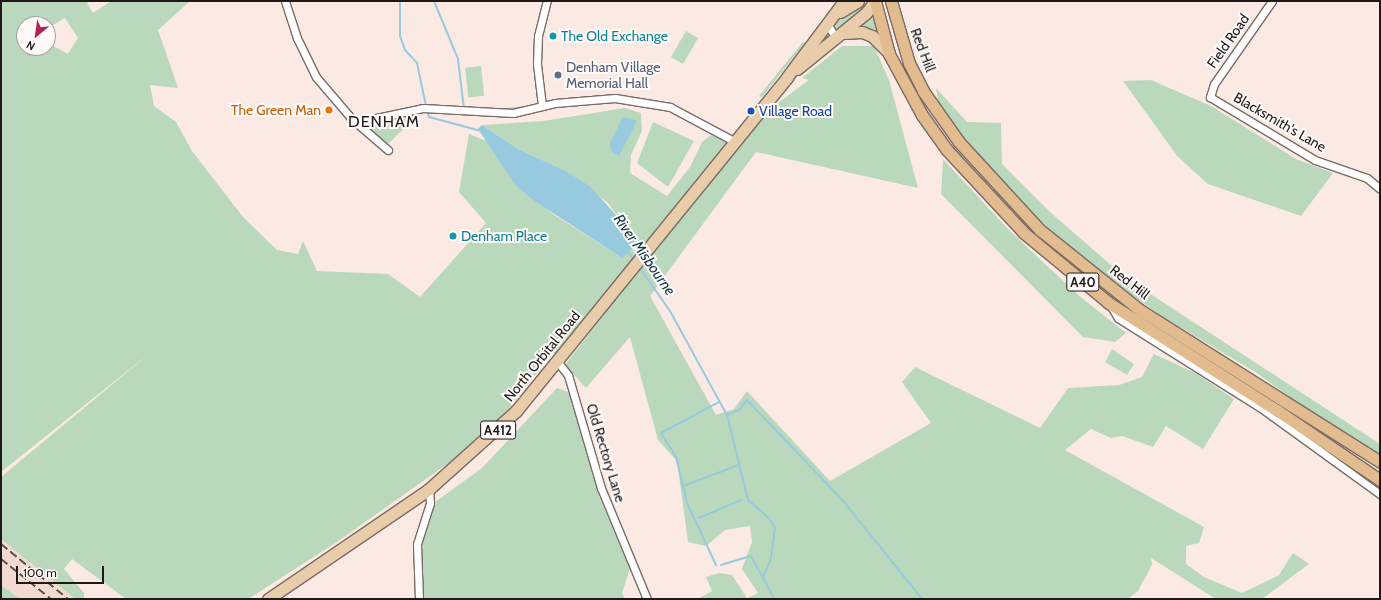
<!DOCTYPE html>
<html>
<head>
<meta charset="utf-8">
<style>
	body { margin:0 }
	#map { position:relative; width:1381px; height:600px; overflow:hidden; background:#fbeae3; font-family:Cabin,sans-serif }
	div>[style] { position:absolute }
	.built>* { inset:0; background:#f2dad0 }
	.green>* { inset:0; background:#bad9bc; transform-origin:0 0 }
	.water>* { inset:0; background:#97cadf }
	.stream>* { height:2px; margin:-1px; padding:0 1px; transform-origin:1px; border-radius:1px; background:#97cadf }
	.roads { filter:drop-shadow(1px 0 #796b65) drop-shadow(-1px 0 #796b65) drop-shadow(0 1px #796b65) drop-shadow(0 -1px #796b65) }
	.minor>* { height:7px; margin:-3.5px; padding:0 3.5px; transform-origin:3.5px; border-radius:3.5px; background:#fff }
	.primary>* { height:11px; margin:-5.5px; padding:0 5.5px; transform-origin:5.5px; border-radius:5.5px; background:#e9ccaa }
	.trunk>* { height:11px; margin:-5.5px; padding:0 5.5px; transform-origin:5.5px; border-radius:5.5px; background:#e2bb8e }
	.rail>* { height:2px; margin-top:-1px; transform-origin:0; background:repeating-linear-gradient(90deg,#584f4c 0 8px,transparent 0 12px) }
	.dots>* { width:11px; height:11px; translate:-50% -50%; box-sizing:border-box; border:2px solid #fefaf9; border-radius:50% }
	span { translate:-50% -50%; white-space:nowrap; text-align:center; line-height:1.15; -webkit-text-stroke:4px #fefaf9; paint-order:stroke }
	.shield-label span { padding:1px 3px; background:#fefaf9; border:1px solid; border-radius:3px; -webkit-text-stroke-width:0 }
	.shield-label { font-size:13px; color:#1e1816; font-weight:700 }
	.culture-label { font-size:14px; color:#0d838f }
	.left { translate:0 -50%; text-align:left }
	.street-label { font-size:14px; color:#1e1816 }
	.service-label { font-size:14px; color:#4e5e75 }
	.food-label { font-size:14px; color:#c56008 }
	.right { translate:-100% -50%; text-align:right }
	.transit-label { font-size:14px; color:#164399 }
	.water-label { font-size:15px; color:#0c3a49; font-style:italic }
	.quarter-label { font-size:16px; color:#1e1816; letter-spacing:1px }
	.frame { position:absolute; inset:0; border:2px solid #1e1816; pointer-events:none }
	.north { position:absolute; left:16px; top:16px; width:40px; height:40px; box-sizing:border-box; background:#fefaf9; border:1px solid #a4a09e; border-radius:50%; rotate:209deg; font-size:11px; font-weight:700; line-height:16px; text-align:center; color:#1e1816 }
	.north::after { content:''; display:block; margin:auto; width:14px; height:18px; background:#b32350; clip-path:polygon(50% 0,100% 100%,50% 72%,0 100%) }
	.scale { position:absolute; left:16px; top:566px; width:88px; height:18px; box-sizing:border-box; border:2px solid #1e1816; border-top:0; padding-left:5px; font-size:12px; line-height:14px; white-space:nowrap; color:#1e1816; -webkit-text-stroke:3px #fefaf9; paint-order:stroke }
</style>
</head>
<body>
<div id="map">
	<div class="built">
		<i style="clip-path:polygon(1px 539px,75px 599px,20px 599px,1px 585px)"></i>
	</div>
	<div class="green">
		<i style="clip-path:polygon(evenodd,1px 1px,90px 1px,87px 3px,93px 13px,111px 1px,190px 1px,158px 30px,178px 88px,150px 85px,154px 106px,176px 122px,192px 151px,243px 217px,277px 250px,298px 254px,303px 241px,317px 271px,388px 274px,420px 297px,486px 223px,459px 192px,469px 134px,489px 142px,516px 186px,556px 216px,622px 258px,637px 244px,608px 203px,564px 170px,518px 149px,482px 125px,543px 121px,625px 108px,641px 113px,642px 131px,631px 155px,630px 173px,667px 196px,690px 167px,702px 142px,711px 135px,726px 142px,736px 134px,559px 358px,553px 352px,497px 424px,450px 462px,337px 542px,248px 599px,126px 599px,72px 559px,64px 569px,84px 593px,84px 599px,75px 599px,1px 539px,1px 477px,150px 353px,1px 472px,1px 1px,65px 18px,78px 38px,68px 54px,48px 43px,48px 48px,24px 48px,24px 24px,48px 24px,48px 28px,65px 18px)"></i>
		<i style="clip-path:polygon(870px 2px,835px 32px,832px 26px,840px 16px,855px 5px)"></i>
		<i style="clip-path:polygon(874px 13px,881px 40px,852px 30px)"></i>
		<i style="left:686px;top:31px;width:14px;height:30px;rotate:30deg"></i>
		<i style="clip-path:polygon(806px 42px,762px 97px,759px 96px,802px 43px)"></i>
		<i style="clip-path:polygon(842px 46px,874px 46px,889px 80px,918px 188px,756px 152px,650px 296px,716px 415px,734px 409px,747px 391px,830px 481px,931px 423px,902px 382px,915px 367px,1040px 428px,1068px 388px,1119px 385px,1142px 377px,1154px 354px,1195px 373px,1234px 399px,1203px 449px,1166px 426px,1153px 447px,1122px 436px,1111px 438px,1091px 429px,1065px 450px,1204px 527px,1199px 543px,1186px 546px,1186px 564px,1204px 577px,1242px 593px,1279px 575px,1293px 553px,1309px 564px,1262px 599px,1216px 599px,1151px 558px,1152px 565px,1138px 591px,1128px 599px,698px 599px,712px 591px,706px 577px,719px 573px,732px 575px,747px 598px,758px 593px,742px 569px,752px 542px,750px 526px,725px 530px,706px 546px,688px 542px,677px 461px,658px 440px,630px 337px,586px 388px,565px 365px,752px 122px,809px 80px,802px 78px)"></i>
		<i style="left:481px;top:66px;width:30px;height:16px;rotate:84deg"></i>
		<i style="clip-path:polygon(1151px 80px,1211px 106px,1296px 159px,1333px 173px,1301px 216px,1208px 184px,1178px 157px,1123px 81px)"></i>
		<i style="clip-path:polygon(936px 88px,967px 122px,1001px 123px,1002px 164px,1051px 213px,1126px 278px,1380px 444px,1380px 462px,1255px 372px,1165px 318px,1104px 276px,1029px 211px,976px 153px,939px 108px)"></i>
		<i style="clip-path:polygon(408px 115px,418px 115px,389px 143px,383px 142px,370px 130px,378px 122px,401px 117px,402px 120px)"></i>
		<i style="clip-path:polygon(653px 122px,694px 141px,668px 187px,637px 163px)"></i>
		<i style="clip-path:polygon(943px 159px,1008px 229px,1078px 295px,1126px 333px,1115px 342px,1083px 337px,941px 194px)"></i>
		<i style="clip-path:polygon(1112px 349px,1134px 364px,1127px 375px,1105px 362px)"></i>
		<i style="clip-path:polygon(557px 388px,568px 392px,577px 412px,599px 496px,630px 569px,622px 593px,625px 599px,424px 599px,422px 535px,435px 502px,482px 468px)"></i>
		<i style="clip-path:polygon(1px 585px,20px 599px,1px 599px)"></i>
	</div>
	<div class="water">
		<i style="clip-path:polygon(623px 117px,637px 121px,619px 156px,611px 151px,610px 143px)"></i>
		<i style="clip-path:polygon(482px 125px,518px 149px,564px 170px,591px 187px,629px 230px,637px 244px,622px 258px,533px 200px,516px 186px,478px 129px)"></i>
	</div>
	<div class="stream">
		<i style="left:400px;top:1px;width:35px;rotate:90deg"></i>
		<i style="left:400px;top:36px;width:15px;rotate:70deg"></i>
		<i style="left:405px;top:50px;width:18px;rotate:47deg"></i>
		<i style="left:417px;top:63px;width:44px;rotate:78.2deg"></i>
		<i style="left:434px;top:1px;width:63px;rotate:67.5deg"></i>
		<i style="left:458px;top:59px;width:50px;rotate:83.2deg"></i>
		<i style="left:508px;top:109px;width:17px;rotate:-7deg"></i>
		<i style="left:427px;top:110px;width:7px;rotate:74deg"></i>
		<i style="left:429px;top:117px;width:54px;rotate:15.1deg"></i>
		<i style="left:627px;top:251px;width:11px;rotate:52deg"></i>
		<i style="left:639px;top:267px;width:54px;rotate:54.8deg"></i>
		<i style="left:670px;top:311px;width:119px;rotate:61.3deg"></i>
		<i style="left:727px;top:415px;width:88px;rotate:76.1deg"></i>
		<i style="left:748px;top:500px;width:28px;rotate:41deg"></i>
		<i style="left:769px;top:518px;width:12px;rotate:59deg"></i>
		<i style="left:775px;top:528px;width:30px;rotate:98deg"></i>
		<i style="left:771px;top:558px;width:22px;rotate:112deg"></i>
		<i style="left:763px;top:578px;width:24px;rotate:62deg"></i>
		<i style="left:727px;top:415px;width:13px;rotate:-23deg"></i>
		<i style="left:739px;top:410px;width:13px;rotate:-51deg"></i>
		<i style="left:747px;top:400px;width:141px;rotate:46.4deg"></i>
		<i style="left:844px;top:502px;width:124px;rotate:51.2deg"></i>
		<i style="left:683px;top:486px;width:60px;rotate:-20.6deg"></i>
		<i style="left:699px;top:518px;width:46px;rotate:-23.2deg"></i>
		<i style="left:716px;top:565px;width:68px;rotate:-115.1deg"></i>
		<i style="left:687px;top:503px;width:47px;rotate:-103.4deg"></i>
		<i style="left:676px;top:457px;width:28px;rotate:-122deg"></i>
		<i style="left:661px;top:433px;width:66px;rotate:-28.1deg"></i>
		<i style="left:721px;top:565px;width:31px;rotate:-17deg"></i>
		<i style="left:751px;top:556px;width:25px;rotate:61deg"></i>
	</div>
	<div class="roads">
		<div class="minor">
			<i style="left:285px;top:1px;width:39px;rotate:72deg"></i>
			<i style="left:297px;top:38px;width:43px;rotate:64deg"></i>
			<i style="left:316px;top:77px;width:54px;rotate:49.5deg"></i>
			<i style="left:351px;top:118px;width:49px;rotate:40.9deg"></i>
			<i style="left:1272px;top:1px;width:101px;rotate:124.9deg"></i>
			<i style="left:1214px;top:84px;width:14px;rotate:107deg"></i>
			<i style="left:1210px;top:97px;width:122px;rotate:31deg"></i>
			<i style="left:1315px;top:160px;width:55px;rotate:19.1deg"></i>
			<i style="left:1367px;top:178px;width:17px;rotate:40deg"></i>
			<i style="left:827px;top:24px;width:17px;rotate:57deg"></i>
			<i style="left:542px;top:106px;width:42px;rotate:-96.8deg"></i>
			<i style="left:537px;top:64px;width:28px;rotate:-88deg"></i>
			<i style="left:538px;top:36px;width:36px;rotate:-76deg"></i>
			<i style="left:357px;top:122px;width:67px;rotate:-12deg"></i>
			<i style="left:423px;top:108px;width:90px;rotate:3.2deg"></i>
			<i style="left:513px;top:113px;width:43px;rotate:-13.4deg"></i>
			<i style="left:555px;top:103px;width:60px;rotate:-4.8deg"></i>
			<i style="left:615px;top:98px;width:56px;rotate:9.3deg"></i>
			<i style="left:670px;top:107px;width:72px;rotate:28deg"></i>
			<i style="left:1109px;top:303px;width:17px;rotate:59deg"></i>
			<i style="left:1118px;top:318px;width:169px;rotate:32.2deg"></i>
			<i style="left:1261px;top:408px;width:147px;rotate:35.9deg"></i>
			<i style="left:557px;top:361px;width:18px;rotate:52deg"></i>
			<i style="left:568px;top:375px;width:118px;rotate:73.7deg"></i>
			<i style="left:601px;top:488px;width:120px;rotate:67.5deg"></i>
			<i style="left:419px;top:599px;width:55px;rotate:-92.1deg"></i>
			<i style="left:417px;top:544px;width:43px;rotate:-72.4deg"></i>
			<i style="left:430px;top:503px;width:14px;rotate:-94deg"></i>
		</div>
		<div class="primary">
			<i style="left:840px;top:12px;width:21px;rotate:-31deg"></i>
			<i style="left:844px;top:33px;width:18px;rotate:-3deg"></i>
			<i style="left:862px;top:32px;width:11px;rotate:22deg"></i>
			<i style="left:872px;top:36px;width:24px;rotate:45deg"></i>
			<i style="left:797px;top:69px;width:89px;rotate:-39.1deg"></i>
			<i style="left:866px;top:13px;width:15px;rotate:-53deg"></i>
			<i style="left:268px;top:599px;width:195px;rotate:-34.3deg"></i>
			<i style="left:429px;top:489px;width:117px;rotate:-41.9deg"></i>
			<i style="left:516px;top:411px;width:430px;rotate:-50.9deg"></i>
			<i style="left:787px;top:77px;width:95px;rotate:-53.1deg"></i>
		</div>
		<div class="trunk">
			<i style="left:875px;top:1px;width:55px;rotate:75.2deg"></i>
			<i style="left:889px;top:54px;width:69px;rotate:61.6deg"></i>
			<i style="left:922px;top:115px;width:43px;rotate:54.5deg"></i>
			<i style="left:947px;top:150px;width:113px;rotate:47.1deg"></i>
			<i style="left:1024px;top:233px;width:110px;rotate:39.5deg"></i>
			<i style="left:1109px;top:303px;width:201px;rotate:32.6deg"></i>
			<i style="left:1278px;top:411px;width:123px;rotate:34.1deg"></i>
			<i style="left:891px;top:1px;width:65px;rotate:73.8deg"></i>
			<i style="left:909px;top:63px;width:31px;rotate:63deg"></i>
			<i style="left:923px;top:91px;width:62px;rotate:54.8deg"></i>
			<i style="left:959px;top:142px;width:120px;rotate:47.4deg"></i>
			<i style="left:1040px;top:230px;width:128px;rotate:38.7deg"></i>
			<i style="left:1140px;top:310px;width:284px;rotate:32.3deg"></i>
		</div>
	</div>
	<div class="rail">
		<i style="left:1px;top:544px;width:87px;rotate:39.4deg"></i>
		<i style="left:1px;top:559px;width:64px;rotate:38.7deg"></i>
	</div>
	<div class="dots">
		<i style="left:553px;top:36px;background:#0f9aa8"></i>
		<i style="left:558px;top:75px;background:#5c6f8a"></i>
		<i style="left:329px;top:110px;background:#e8710a"></i>
		<i style="left:751px;top:111px;background:#1a4fb4"></i>
		<i style="left:453px;top:236px;background:#0f9aa8"></i>
	</div>
	<div class="shield-label">
		<span style="left:1083px;top:282px">A40</span>
		<span style="left:498px;top:430px">A412</span>
	</div>
	<div class="culture-label">
		<span class="left" style="left:561px;top:36px">The Old Exchange</span>
		<span class="left" style="left:461px;top:236px">Denham Place</span>
	</div>
	<div class="street-label">
		<span style="left:1228px;top:41px;rotate:-55deg">Field Road</span>
		<span style="left:923px;top:50px;rotate:69deg">Red Hill</span>
		<span style="left:1280px;top:122px;rotate:30deg">Blacksmith's Lane</span>
		<span style="left:1130px;top:282px;rotate:38deg">Red Hill</span>
		<span style="left:542px;top:356px;rotate:-51deg">North Orbital Road</span>
		<span style="left:606px;top:453px;rotate:73deg">Old Rectory Lane</span>
	</div>
	<div class="service-label">
		<span class="left" style="left:566px;top:75px">Denham Village<br>Memorial Hall</span>
	</div>
	<div class="food-label">
		<span class="right" style="left:321px;top:110px">The Green Man</span>
	</div>
	<div class="transit-label">
		<span class="left" style="left:759px;top:111px">Village Road</span>
	</div>
	<div class="water-label">
		<span style="left:644px;top:255px;rotate:55deg">River Misbourne</span>
	</div>
	<div class="quarter-label">
		<span style="left:384px;top:122px">DENHAM</span>
	</div>
	<div class="frame"></div>
	<div class="north">N</div>
	<div class="scale">100 m</div>
</div>
</body>
</html>
